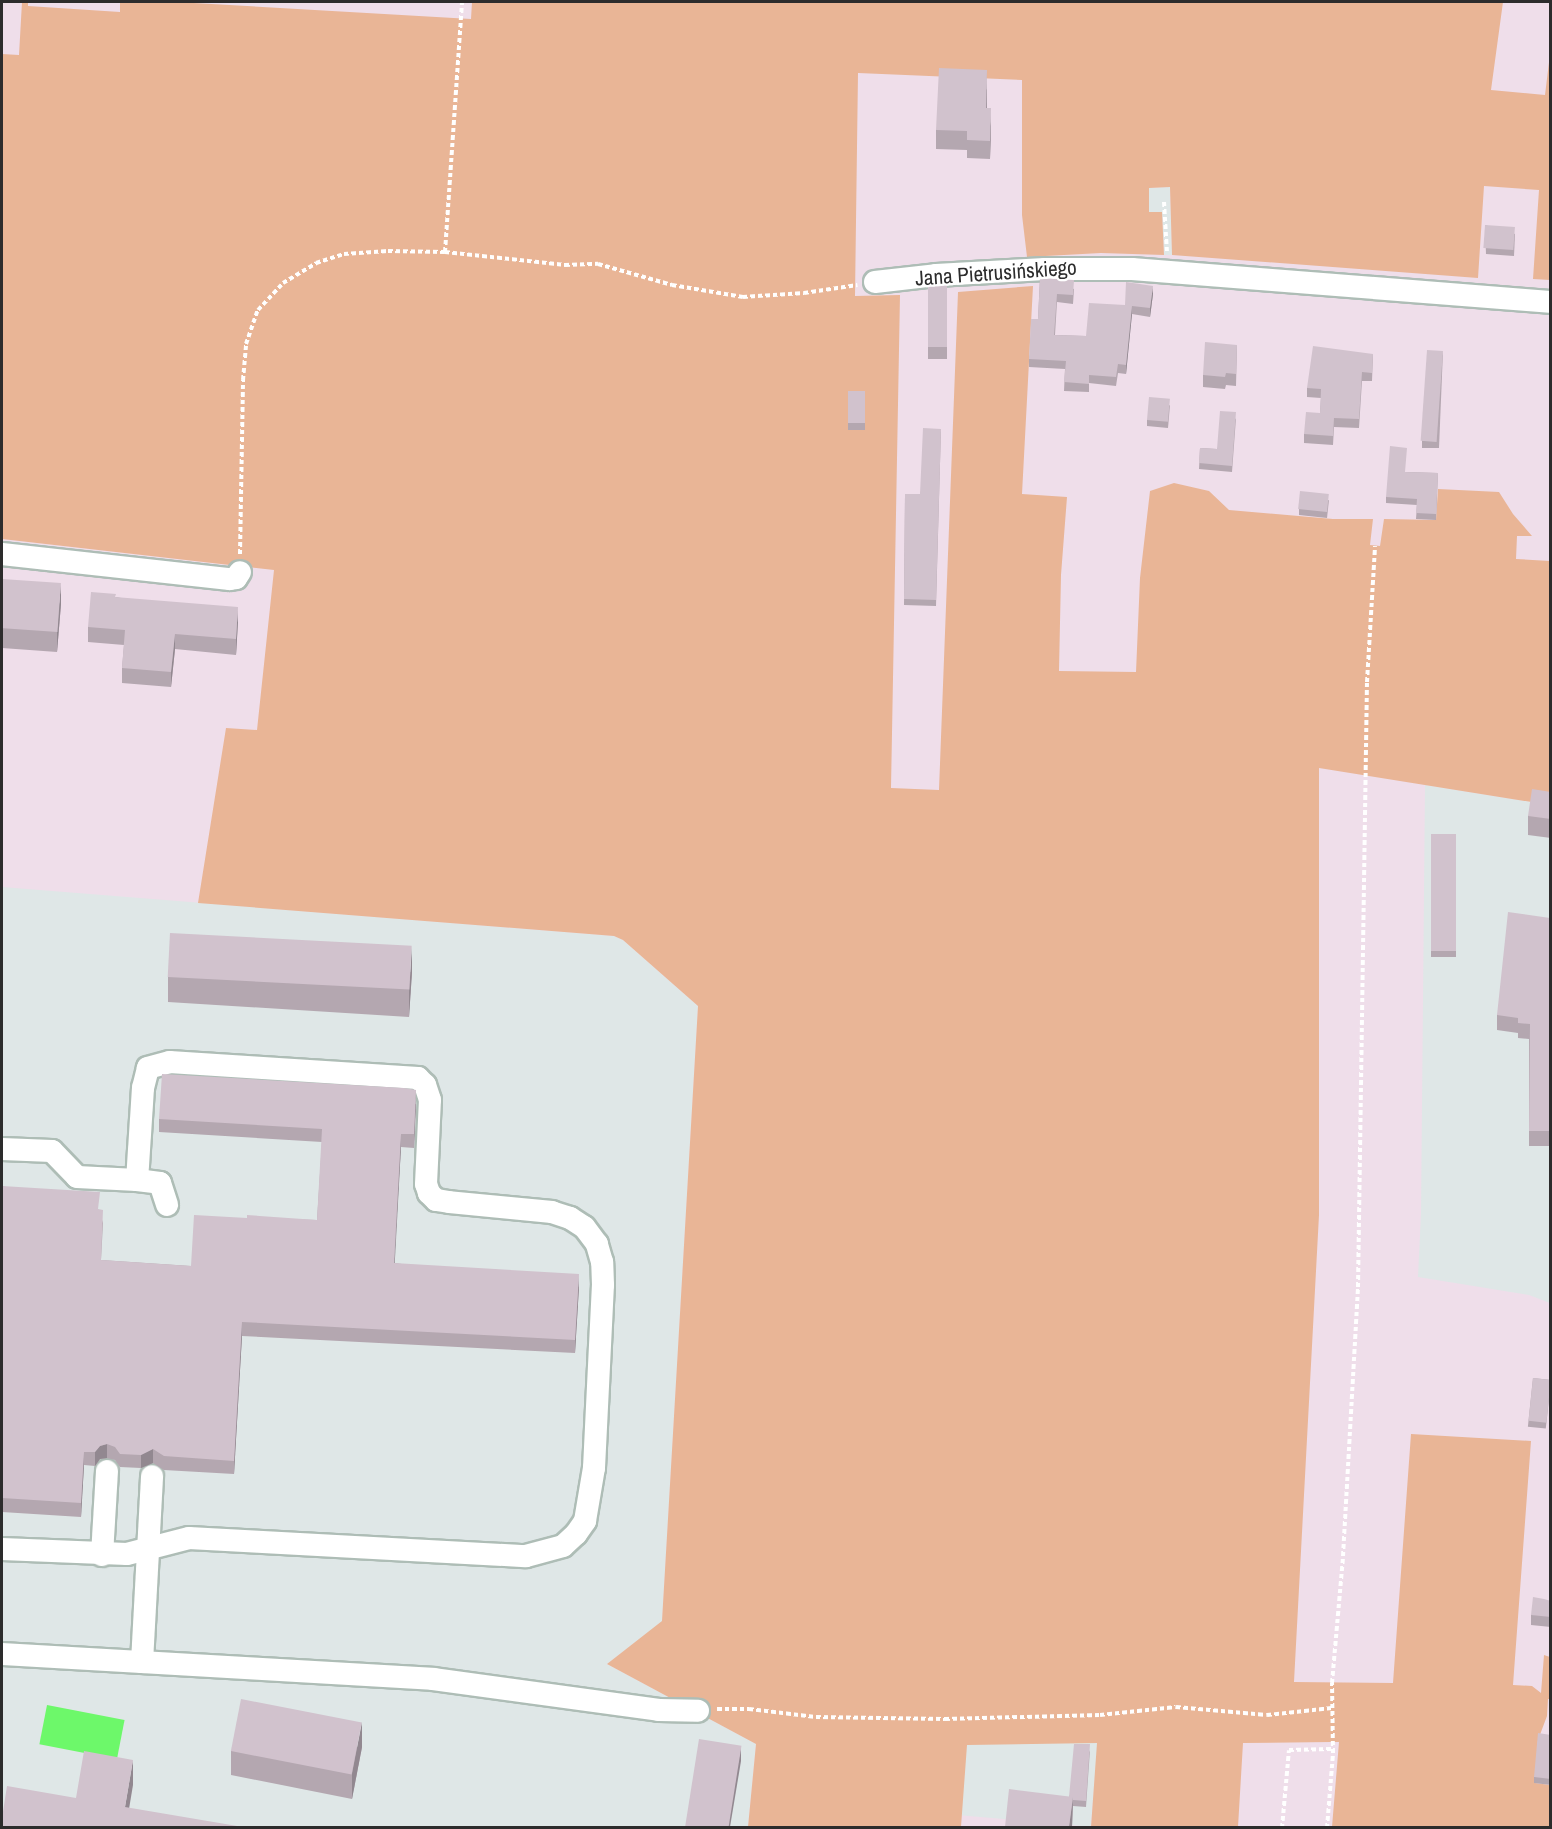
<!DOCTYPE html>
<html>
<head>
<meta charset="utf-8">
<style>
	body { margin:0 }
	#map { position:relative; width:1552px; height:1829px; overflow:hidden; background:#efdeea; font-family:"Archivo Narrow",sans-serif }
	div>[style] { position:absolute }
	.industrial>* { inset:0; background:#dfe7e7; transform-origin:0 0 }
	.green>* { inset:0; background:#e9b596 }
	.water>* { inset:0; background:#6df86a; transform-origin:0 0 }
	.path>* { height:4px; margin-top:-2px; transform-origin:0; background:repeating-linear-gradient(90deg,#fff 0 4.5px,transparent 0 7.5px) }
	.roads { filter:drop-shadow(2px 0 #aebdb6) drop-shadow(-2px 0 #aebdb6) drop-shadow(0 2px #aebdb6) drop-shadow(0 -2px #aebdb6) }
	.minor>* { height:22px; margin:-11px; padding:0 11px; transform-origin:11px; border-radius:11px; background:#fff }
	.wall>* { inset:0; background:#b4a7b0; transform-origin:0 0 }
	.shaded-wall>* { inset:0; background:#928890 }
	.building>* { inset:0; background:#d1c2cd; transform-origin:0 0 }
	span { translate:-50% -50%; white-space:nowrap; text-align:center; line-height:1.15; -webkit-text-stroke:4.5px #fff; paint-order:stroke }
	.street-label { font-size:21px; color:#2c2c2c }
	.frame { position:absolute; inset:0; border:3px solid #2c2c2c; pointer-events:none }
</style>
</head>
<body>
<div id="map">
	<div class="industrial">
		<i style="clip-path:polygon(1170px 187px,1172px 255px,1164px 255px,1162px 213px,1149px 213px,1149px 188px)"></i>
		<i style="clip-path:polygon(1425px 785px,1550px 805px,1550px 1303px,1529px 1295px,1418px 1277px,1421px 1213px)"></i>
		<i style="clip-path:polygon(2px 887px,614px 936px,623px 940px,698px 1006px,662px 1622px,607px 1664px,756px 1744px,748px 1827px,2px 1827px)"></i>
		<i style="left:1098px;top:1743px;width:84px;height:131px;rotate:95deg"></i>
	</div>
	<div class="green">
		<i style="clip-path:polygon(22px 2px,28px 2px,28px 6px,120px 12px,120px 2px,176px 2px,471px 19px,472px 2px,1503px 2px,1491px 90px,1545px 95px,1550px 54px,1550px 280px,1533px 279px,1539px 190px,1484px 186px,1478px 278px,1172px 255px,1170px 187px,1149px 188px,1149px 212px,1162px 212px,1164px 255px,1101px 253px,1027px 257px,1022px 215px,1022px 80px,858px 73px,855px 296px,900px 295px,891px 788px,939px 790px,958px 292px,1033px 286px,1022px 494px,1067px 497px,1061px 575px,1059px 671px,1136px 672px,1140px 578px,1150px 491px,1174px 483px,1209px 491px,1229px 510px,1333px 519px,1373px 519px,1370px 545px,1380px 546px,1384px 519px,1436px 520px,1438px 489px,1499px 492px,1513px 514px,1532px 536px,1517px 536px,1516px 559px,1550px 561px,1550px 805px,1319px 768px,1319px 1215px,1294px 1682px,1393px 1683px,1411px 1434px,1531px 1441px,1513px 1685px,1532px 1686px,1541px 1693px,1544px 1655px,1550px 1657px,1550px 1699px,1548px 1699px,1547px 1716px,1538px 1740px,1535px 1783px,1550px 1785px,1550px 1827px,1332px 1827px,1339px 1742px,1331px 1742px,1243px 1743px,1238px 1827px,1091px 1827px,1097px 1743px,967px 1745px,961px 1827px,748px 1827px,756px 1744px,607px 1664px,662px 1621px,698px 1006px,623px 940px,614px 936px,198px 903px,226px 728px,257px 730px,274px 570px,2px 539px,2px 54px,19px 55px)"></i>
	</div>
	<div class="water">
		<i style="left:47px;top:1705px;width:79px;height:40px;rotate:11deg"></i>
	</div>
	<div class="path">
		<i style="left:1164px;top:202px;width:50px;rotate:86.6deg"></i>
		<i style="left:445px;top:252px;width:251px;rotate:-86.1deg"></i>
		<i style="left:240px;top:554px;width:174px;rotate:-89deg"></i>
		<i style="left:243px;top:380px;width:36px;rotate:-85deg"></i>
		<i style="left:246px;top:344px;width:36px;rotate:-71deg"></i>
		<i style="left:258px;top:310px;width:37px;rotate:-47deg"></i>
		<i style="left:283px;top:283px;width:39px;rotate:-31deg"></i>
		<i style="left:316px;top:263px;width:29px;rotate:-18deg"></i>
		<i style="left:344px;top:254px;width:44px;rotate:-3.9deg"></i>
		<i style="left:388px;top:251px;width:57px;rotate:1deg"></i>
		<i style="left:445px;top:252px;width:121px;rotate:6.2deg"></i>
		<i style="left:565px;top:265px;width:33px;rotate:-2deg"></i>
		<i style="left:598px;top:264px;width:77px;rotate:15.8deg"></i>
		<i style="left:672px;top:285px;width:72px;rotate:9.6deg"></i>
		<i style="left:743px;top:297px;width:61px;rotate:-3.8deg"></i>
		<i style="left:804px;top:293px;width:54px;rotate:-8.6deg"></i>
		<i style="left:717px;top:1709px;width:32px"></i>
		<i style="left:749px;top:1709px;width:67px;rotate:6.8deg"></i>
		<i style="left:816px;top:1717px;width:129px;rotate:0.9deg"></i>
		<i style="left:945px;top:1719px;width:155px;rotate:-1.5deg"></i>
		<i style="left:1100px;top:1715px;width:76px;rotate:-6deg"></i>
		<i style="left:1176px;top:1707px;width:91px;rotate:5deg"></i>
		<i style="left:1267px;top:1715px;width:65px;rotate:-6.1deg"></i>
		<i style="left:1282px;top:1828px;width:78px;rotate:-84.9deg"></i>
		<i style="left:1289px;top:1750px;width:42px;rotate:-1.4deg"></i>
		<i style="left:1327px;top:1828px;width:75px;rotate:-85.4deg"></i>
		<i style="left:1333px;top:1753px;width:70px;rotate:-90.8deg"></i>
		<i style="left:1332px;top:1683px;width:127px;rotate:-85deg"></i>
		<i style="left:1343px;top:1556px;width:269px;rotate:-86.8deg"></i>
		<i style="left:1358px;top:1287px;width:605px;rotate:-89.15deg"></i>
		<i style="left:1367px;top:682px;width:136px;rotate:-86.6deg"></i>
	</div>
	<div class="roads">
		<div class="minor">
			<i style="left:875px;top:282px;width:61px;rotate:-6.5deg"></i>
			<i style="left:936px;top:275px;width:109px;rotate:-3.2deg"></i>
			<i style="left:1045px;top:269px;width:87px"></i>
			<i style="left:1132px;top:269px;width:419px;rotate:4.5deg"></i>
			<i style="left:2px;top:554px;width:229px;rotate:6.3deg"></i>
			<i style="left:230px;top:579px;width:6px;rotate:-9deg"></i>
			<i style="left:236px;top:578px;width:7px;rotate:-56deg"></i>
			<i style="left:2px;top:1149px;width:50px;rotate:2.3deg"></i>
			<i style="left:52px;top:1151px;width:36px;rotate:46deg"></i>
			<i style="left:77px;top:1177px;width:60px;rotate:2.9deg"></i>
			<i style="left:137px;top:1180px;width:23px;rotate:7deg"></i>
			<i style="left:160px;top:1183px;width:23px;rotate:72deg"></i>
			<i style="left:2px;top:1549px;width:125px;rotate:2.3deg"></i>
			<i style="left:127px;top:1554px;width:64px;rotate:-14.5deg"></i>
			<i style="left:189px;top:1538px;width:337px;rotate:3.1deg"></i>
			<i style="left:526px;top:1556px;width:38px;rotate:-15deg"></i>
			<i style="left:563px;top:1546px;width:18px;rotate:-43deg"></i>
			<i style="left:576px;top:1534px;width:16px;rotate:-55deg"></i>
			<i style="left:585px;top:1521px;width:54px;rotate:-80.4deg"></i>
			<i style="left:594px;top:1468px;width:183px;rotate:-87.2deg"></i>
			<i style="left:603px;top:1285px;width:23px;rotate:-92deg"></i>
			<i style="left:602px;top:1262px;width:19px;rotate:-106deg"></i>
			<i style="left:597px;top:1244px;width:21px;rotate:-127deg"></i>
			<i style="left:584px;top:1227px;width:17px;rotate:-147deg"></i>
			<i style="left:570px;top:1218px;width:19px;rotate:-162deg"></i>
			<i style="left:552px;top:1212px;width:103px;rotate:-174.5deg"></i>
			<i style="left:449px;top:1202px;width:13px;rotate:-171deg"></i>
			<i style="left:436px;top:1200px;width:10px;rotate:-135deg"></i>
			<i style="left:429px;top:1193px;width:9px;rotate:-108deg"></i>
			<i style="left:426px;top:1184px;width:84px;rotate:-87.3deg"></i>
			<i style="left:430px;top:1100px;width:16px;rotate:-108deg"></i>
			<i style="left:425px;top:1085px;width:10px;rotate:-135deg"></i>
			<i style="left:418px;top:1078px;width:249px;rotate:-176.3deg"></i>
			<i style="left:170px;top:1062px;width:23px;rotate:165deg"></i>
			<i style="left:148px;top:1068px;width:21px;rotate:104deg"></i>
			<i style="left:143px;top:1088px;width:92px;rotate:93.7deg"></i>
			<i style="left:102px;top:1555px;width:84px;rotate:-86.6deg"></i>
			<i style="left:2px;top:1654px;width:432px;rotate:3.3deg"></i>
			<i style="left:433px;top:1679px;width:228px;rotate:7.8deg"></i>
			<i style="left:659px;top:1710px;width:39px;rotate:1deg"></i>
			<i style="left:142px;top:1662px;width:186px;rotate:-86.9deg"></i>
		</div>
	</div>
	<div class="wall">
		<i style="clip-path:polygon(987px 89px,987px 108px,991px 126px,990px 159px,967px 158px,967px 150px,936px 149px,936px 130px)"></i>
		<i style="clip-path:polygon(1485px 225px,1515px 234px,1514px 256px,1486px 254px)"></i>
		<i style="clip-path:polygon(1040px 278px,1074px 289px,1073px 304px,1057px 302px,1055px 335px,1086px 336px,1125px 305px,1153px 294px,1150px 317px,1132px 314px,1126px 374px,1118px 373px,1116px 386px,1089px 383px,1089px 392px,1064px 391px,1065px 369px,1029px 367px,1029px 359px,1038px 319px)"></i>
		<i style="left:928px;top:285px;width:19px;height:74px"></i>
		<i style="clip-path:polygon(1237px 345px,1236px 386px,1226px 385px,1225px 389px,1203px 387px,1203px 375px)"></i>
		<i style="clip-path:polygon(1443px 351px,1439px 448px,1422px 448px,1422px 441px)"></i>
		<i style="clip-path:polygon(1373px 354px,1372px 381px,1362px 381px,1359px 428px,1334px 427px,1333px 445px,1304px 443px,1304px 434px,1320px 413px,1321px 398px,1307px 397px,1307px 388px)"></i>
		<i style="left:848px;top:391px;width:17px;height:39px"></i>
		<i style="clip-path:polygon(1170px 405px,1168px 428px,1147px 426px,1147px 420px)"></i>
		<i style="clip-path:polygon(1236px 418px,1232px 472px,1199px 469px,1200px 448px,1217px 449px)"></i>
		<i style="clip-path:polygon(941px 429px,936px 606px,904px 605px,905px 494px,920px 494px)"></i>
		<i style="clip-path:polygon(1405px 472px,1438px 473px,1436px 520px,1416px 519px,1417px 505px,1386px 503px,1386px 497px)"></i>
		<i style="clip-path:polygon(1329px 500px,1327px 518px,1299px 515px,1299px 509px)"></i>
		<i style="clip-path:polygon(2px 579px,61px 604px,57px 652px,2px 648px)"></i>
		<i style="clip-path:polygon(116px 597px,238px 622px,236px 655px,175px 649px,171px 687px,122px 683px,122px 668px,124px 645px,88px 642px,88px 627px)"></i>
		<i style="clip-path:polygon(1551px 792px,1551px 838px,1528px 835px,1528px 816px)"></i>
		<i style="left:1431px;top:834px;width:25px;height:123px"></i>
		<i style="clip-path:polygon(1551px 914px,1551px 1146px,1529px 1146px,1529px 1039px,1518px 1038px,1518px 1033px,1497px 1030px,1497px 1015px,1550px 918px)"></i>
		<i style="clip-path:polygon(412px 972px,409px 1017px,168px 1002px,168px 977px)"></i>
		<i style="clip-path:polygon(416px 1104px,414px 1148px,401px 1147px,394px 1263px,579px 1287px,575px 1353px,242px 1336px,234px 1474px,164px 1470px,153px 1463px,141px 1468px,120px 1467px,115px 1460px,107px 1458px,100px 1459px,95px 1466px,84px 1465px,81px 1517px,2px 1512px,2px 1186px,99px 1210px,103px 1223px,101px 1260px,191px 1266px,247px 1218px,317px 1220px,322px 1142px,159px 1132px,159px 1119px)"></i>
		<i style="left:1533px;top:1378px;width:18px;height:49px;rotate:6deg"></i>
		<i style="clip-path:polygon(1551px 1601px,1551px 1627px,1531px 1625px,1531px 1615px)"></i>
		<i style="clip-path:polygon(1551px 1735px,1551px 1785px,1534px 1783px,1534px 1777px)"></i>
		<i style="clip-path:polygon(362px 1747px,352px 1799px,231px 1775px,231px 1751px)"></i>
		<i style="clip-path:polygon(1090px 1750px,1086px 1807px,1073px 1806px,1072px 1827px,1005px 1827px,1069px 1797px)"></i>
	</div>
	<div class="shaded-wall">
		<i style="clip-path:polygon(987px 70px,987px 89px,986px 126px,986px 108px)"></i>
		<i style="clip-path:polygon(991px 108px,991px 126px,990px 159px,990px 141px)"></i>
		<i style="clip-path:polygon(1153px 286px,1153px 294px,1150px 317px,1150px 308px)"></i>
		<i style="clip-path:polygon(1132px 306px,1132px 314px,1126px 374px,1126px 365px)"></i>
		<i style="clip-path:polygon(61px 583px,61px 604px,57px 652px,57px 631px)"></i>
		<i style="clip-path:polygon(238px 607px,238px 622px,236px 655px,236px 639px)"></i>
		<i style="clip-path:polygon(175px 634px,175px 649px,171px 687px,171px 672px)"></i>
		<i style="clip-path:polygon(412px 947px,412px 972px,409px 1017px,409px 992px)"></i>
		<i style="clip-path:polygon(416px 1090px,416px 1104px,414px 1148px,414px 1134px)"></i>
		<i style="clip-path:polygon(401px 1134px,401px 1147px,394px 1277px,394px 1263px)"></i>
		<i style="clip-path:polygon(579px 1274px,579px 1287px,575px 1353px,575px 1340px)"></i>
		<i style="clip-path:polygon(242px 1322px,242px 1336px,234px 1474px,234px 1461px)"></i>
		<i style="clip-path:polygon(107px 1444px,107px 1458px,100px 1459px,95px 1466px,95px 1452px,100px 1446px)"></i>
		<i style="clip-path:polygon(153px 1449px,153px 1463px,141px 1468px,141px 1455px)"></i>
		<i style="clip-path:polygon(84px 1452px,84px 1465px,81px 1517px,81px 1503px)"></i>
		<i style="clip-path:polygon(362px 1722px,362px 1747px,352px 1799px,352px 1774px)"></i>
		<i style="clip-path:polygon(741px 1746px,741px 1761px,730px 1827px,727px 1827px)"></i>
		<i style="clip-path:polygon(133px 1760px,133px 1785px,126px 1827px,125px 1807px)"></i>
		<i style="clip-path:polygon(1073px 1797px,1072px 1827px,1069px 1827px)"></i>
	</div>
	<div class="building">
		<i style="clip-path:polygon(939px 68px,987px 70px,986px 108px,991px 108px,990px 141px,967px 140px,967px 131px,936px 130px)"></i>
		<i style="left:1485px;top:225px;width:30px;height:23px;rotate:4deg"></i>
		<i style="clip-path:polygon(1040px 278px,1074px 280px,1073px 295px,1057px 294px,1054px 335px,1086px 336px,1089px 303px,1125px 305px,1126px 282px,1153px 286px,1150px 308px,1132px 306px,1126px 365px,1118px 364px,1116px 377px,1089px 375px,1089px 384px,1064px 382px,1066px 361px,1029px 359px,1031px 319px,1038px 319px)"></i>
		<i style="left:928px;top:285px;width:19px;height:62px"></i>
		<i style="clip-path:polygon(1205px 342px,1237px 345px,1236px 374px,1226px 373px,1225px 377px,1203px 375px)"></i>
		<i style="clip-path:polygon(1313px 346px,1373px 354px,1372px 373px,1362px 372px,1359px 419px,1334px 418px,1333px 436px,1304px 434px,1306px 412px,1320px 413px,1321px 389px,1307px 388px)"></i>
		<i style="left:1427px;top:350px;width:16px;height:91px;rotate:4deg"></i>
		<i style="left:848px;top:391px;width:17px;height:32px"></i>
		<i style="left:1149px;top:397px;width:21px;height:23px;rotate:5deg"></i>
		<i style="clip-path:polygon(1220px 411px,1236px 412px,1232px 466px,1199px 463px,1200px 448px,1217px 449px)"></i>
		<i style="clip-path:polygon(923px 428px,941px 429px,936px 600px,904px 599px,905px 494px,920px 494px)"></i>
		<i style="clip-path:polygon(1390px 446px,1407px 448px,1405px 472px,1438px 473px,1436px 514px,1416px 513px,1417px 499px,1386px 497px)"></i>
		<i style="left:1300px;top:491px;width:29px;height:18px;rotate:6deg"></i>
		<i style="left:2px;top:579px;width:59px;height:49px;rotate:4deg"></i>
		<i style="clip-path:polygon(91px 592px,116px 594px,115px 597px,238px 607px,236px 639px,175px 634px,171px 672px,122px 668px,125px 630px,88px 627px)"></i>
		<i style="clip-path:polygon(1532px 789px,1551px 792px,1551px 819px,1528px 816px)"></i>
		<i style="left:1431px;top:834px;width:25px;height:117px"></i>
		<i style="clip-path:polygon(1508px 912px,1550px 918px,1551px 914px,1551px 1131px,1529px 1131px,1530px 1024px,1518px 1023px,1518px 1018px,1497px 1015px)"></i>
		<i style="left:170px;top:933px;width:242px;height:44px;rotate:3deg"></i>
		<i style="clip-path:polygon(162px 1074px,404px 1088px,416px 1090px,414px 1134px,401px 1134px,394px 1263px,579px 1274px,575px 1340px,242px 1322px,234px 1461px,164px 1456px,153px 1449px,141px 1455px,120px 1454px,115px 1447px,107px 1444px,100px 1446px,95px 1452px,84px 1452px,81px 1503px,2px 1498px,2px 1186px,100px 1192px,98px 1209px,103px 1210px,101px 1260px,191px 1266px,194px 1215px,247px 1218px,247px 1215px,317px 1220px,322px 1129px,159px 1119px)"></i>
		<i style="left:1533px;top:1378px;width:18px;height:43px;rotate:6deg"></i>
		<i style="clip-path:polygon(1533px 1597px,1544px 1599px,1551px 1601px,1551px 1617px,1531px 1615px)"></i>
		<i style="left:241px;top:1699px;width:123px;height:53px;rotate:11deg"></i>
		<i style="clip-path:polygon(1538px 1733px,1551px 1735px,1551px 1779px,1534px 1777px)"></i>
		<i style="left:699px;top:1739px;width:43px;height:89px;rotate:9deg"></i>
		<i style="clip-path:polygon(1074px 1744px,1090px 1744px,1086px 1801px,1073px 1800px,1073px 1797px,1069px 1797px)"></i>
		<i style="clip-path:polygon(84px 1751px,133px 1760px,125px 1807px,243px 1827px,2px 1827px,2px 1818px,7px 1786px,76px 1798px)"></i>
		<i style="clip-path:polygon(1009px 1789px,1073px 1797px,1069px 1827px,1005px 1827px)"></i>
	</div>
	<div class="street-label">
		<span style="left:996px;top:273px;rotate:-4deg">Jana Pietrusińskiego</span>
	</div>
	<div class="frame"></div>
</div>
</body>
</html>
